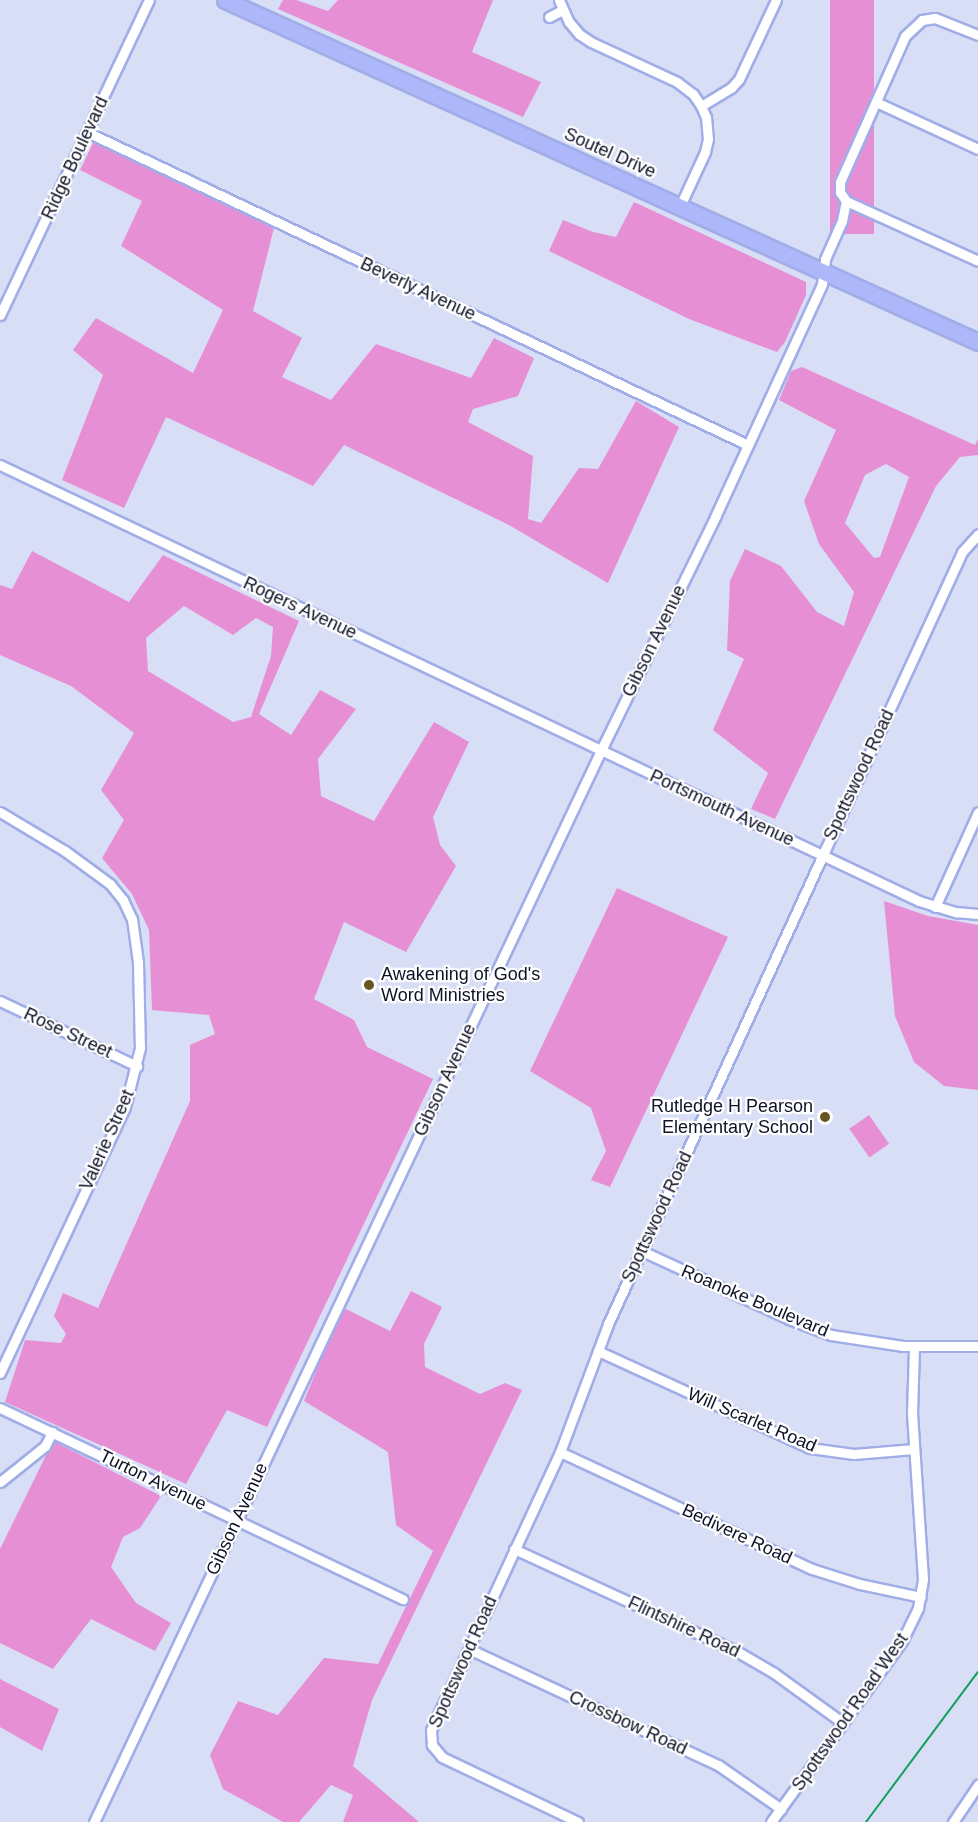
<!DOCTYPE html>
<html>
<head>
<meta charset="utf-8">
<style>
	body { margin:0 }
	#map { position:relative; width:978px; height:1822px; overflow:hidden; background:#d8def6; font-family:Helvetica,sans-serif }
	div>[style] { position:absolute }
	.green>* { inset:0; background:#e78fd5; transform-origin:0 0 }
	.stream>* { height:2px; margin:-1px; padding:0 1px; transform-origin:1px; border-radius:1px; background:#11a05c }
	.roads { filter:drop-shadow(2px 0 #a0ade7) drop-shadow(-2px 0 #a0ade7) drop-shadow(0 2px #a0ade7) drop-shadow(0 -2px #a0ade7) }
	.street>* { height:9px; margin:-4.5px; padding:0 4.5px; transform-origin:4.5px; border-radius:4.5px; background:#fff }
	.primary>* { height:15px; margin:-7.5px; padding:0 7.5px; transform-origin:7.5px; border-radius:7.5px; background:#adb7fa }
	.dots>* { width:16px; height:16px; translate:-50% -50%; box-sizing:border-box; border:3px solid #fff; border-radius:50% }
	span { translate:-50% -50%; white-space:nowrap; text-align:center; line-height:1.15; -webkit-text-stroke:4.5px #fff; paint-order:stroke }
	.street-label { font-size:18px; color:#0e1226 }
	.poi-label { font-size:18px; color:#0e1226 }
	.left { translate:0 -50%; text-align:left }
	.right { translate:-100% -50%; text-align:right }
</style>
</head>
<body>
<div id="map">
	<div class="green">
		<i style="clip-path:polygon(283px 0,296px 0,328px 11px,338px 0,493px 0,472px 52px,541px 82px,523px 117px,278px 9px)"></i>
		<i style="left:830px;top:0;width:44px;height:234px"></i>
		<i style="clip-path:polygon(94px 141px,274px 228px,253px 311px,302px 338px,282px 377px,331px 400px,376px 344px,471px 378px,494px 338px,534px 358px,518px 396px,473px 409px,468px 422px,533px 456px,528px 519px,541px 523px,579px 468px,598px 469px,636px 401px,679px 427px,608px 583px,507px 524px,344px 445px,313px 486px,166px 417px,124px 508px,62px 480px,103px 375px,73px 350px,96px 318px,193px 373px,223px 310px,121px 246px,142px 201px,80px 170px)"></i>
		<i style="clip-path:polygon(634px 202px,806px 282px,806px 295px,785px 342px,777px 352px,689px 319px,549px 251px,563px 220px,593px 232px,616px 237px)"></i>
		<i style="clip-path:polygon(evenodd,802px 367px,975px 445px,978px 439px,978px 455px,960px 457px,936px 486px,775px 819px,751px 809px,768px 773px,713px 730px,744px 659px,727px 650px,730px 581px,745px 549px,781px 566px,817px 612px,844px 626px,854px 592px,819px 544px,804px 501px,836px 430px,779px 400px,791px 371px,802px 367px,886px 464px,909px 477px,880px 557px,874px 558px,845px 523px,865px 475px,886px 464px)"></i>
		<i style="clip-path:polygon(evenodd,32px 551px,129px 602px,163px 555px,299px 621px,259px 714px,291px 735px,320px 690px,356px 709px,318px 759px,321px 796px,374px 821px,434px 722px,469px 742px,433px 817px,440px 845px,456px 866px,406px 952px,344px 922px,314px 999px,354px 1020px,367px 1047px,433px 1079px,267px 1427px,227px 1410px,186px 1484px,5px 1402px,25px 1340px,61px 1343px,66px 1334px,54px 1316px,63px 1293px,98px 1308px,190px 1101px,190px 1045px,215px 1034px,209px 1015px,152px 1010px,149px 930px,132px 894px,102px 858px,124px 820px,101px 790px,134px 733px,71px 686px,0 655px,0 585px,12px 589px,32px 551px,184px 606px,233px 635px,256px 618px,273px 627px,271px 656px,251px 717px,233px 722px,148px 671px,146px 638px,184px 606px)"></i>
		<i style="clip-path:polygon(617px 888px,728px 937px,610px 1187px,591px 1180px,606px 1151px,591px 1108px,530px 1071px)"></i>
		<i style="clip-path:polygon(884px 901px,928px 916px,978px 925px,978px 1090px,944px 1086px,914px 1062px,895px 1016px)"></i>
		<i style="left:869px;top:1115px;width:35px;height:24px;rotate:55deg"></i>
		<i style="clip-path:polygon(411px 1291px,442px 1307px,424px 1344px,425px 1367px,480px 1394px,505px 1383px,522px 1390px,372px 1700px,353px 1766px,419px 1822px,343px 1822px,353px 1795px,331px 1785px,299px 1822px,283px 1822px,223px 1789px,210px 1755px,238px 1701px,278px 1715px,324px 1658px,378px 1664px,433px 1551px,396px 1525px,388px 1452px,304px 1401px,342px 1307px,390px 1331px)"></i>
		<i style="clip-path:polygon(53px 1441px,161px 1496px,140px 1528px,123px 1537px,111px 1567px,136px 1603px,171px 1623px,155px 1651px,91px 1619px,53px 1669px,0 1643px,0 1549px)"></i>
		<i style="clip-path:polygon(0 1679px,59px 1709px,42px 1751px,0 1727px)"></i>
	</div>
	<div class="stream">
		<i style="left:866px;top:1822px;width:187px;rotate:-53.3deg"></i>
	</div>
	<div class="roads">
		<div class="street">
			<i style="left:559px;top:0;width:24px;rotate:66deg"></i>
			<i style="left:569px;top:22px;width:16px;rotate:50deg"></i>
			<i style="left:579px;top:34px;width:14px;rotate:34deg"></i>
			<i style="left:591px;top:42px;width:95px;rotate:24.9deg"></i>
			<i style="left:677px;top:82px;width:20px;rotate:37deg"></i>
			<i style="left:693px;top:94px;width:14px;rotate:56deg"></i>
			<i style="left:701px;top:106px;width:12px;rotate:66deg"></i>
			<i style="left:706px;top:117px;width:22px;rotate:85deg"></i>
			<i style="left:708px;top:139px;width:13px;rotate:103deg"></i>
			<i style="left:705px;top:152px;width:60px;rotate:114.8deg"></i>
			<i style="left:549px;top:17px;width:15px;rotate:-28deg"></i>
			<i style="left:876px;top:102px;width:112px;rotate:24.7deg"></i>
			<i style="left:701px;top:106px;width:35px;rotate:-31deg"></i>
			<i style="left:731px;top:88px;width:12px;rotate:-48deg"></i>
			<i style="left:739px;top:79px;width:87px;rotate:-64.9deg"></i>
			<i style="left:87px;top:132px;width:731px;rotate:25.34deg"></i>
			<i style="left:846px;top:201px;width:145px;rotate:24.4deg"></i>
			<i style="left:0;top:315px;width:348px;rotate:-64.7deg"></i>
			<i style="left:0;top:465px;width:1017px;rotate:25.38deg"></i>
			<i style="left:919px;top:901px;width:39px;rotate:17deg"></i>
			<i style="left:956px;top:912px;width:22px;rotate:5deg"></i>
			<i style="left:0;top:812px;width:76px;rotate:31deg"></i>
			<i style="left:65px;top:851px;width:56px;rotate:36.3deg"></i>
			<i style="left:110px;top:884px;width:21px;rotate:51deg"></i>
			<i style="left:123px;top:900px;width:21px;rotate:65deg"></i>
			<i style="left:132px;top:919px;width:43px;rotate:82.1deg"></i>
			<i style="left:138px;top:962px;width:86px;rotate:88.7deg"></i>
			<i style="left:140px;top:1048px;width:61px;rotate:104.3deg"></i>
			<i style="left:125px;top:1107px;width:294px;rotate:115.2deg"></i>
			<i style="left:935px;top:907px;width:104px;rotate:-65.6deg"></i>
			<i style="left:0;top:1001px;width:152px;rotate:25.4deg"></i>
			<i style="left:642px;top:1251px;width:162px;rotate:24.8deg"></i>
			<i style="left:789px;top:1319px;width:45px;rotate:20.9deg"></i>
			<i style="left:831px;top:1335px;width:73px;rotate:8.7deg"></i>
			<i style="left:903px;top:1346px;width:75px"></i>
			<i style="left:598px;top:1351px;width:233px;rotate:24.6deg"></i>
			<i style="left:810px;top:1448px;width:44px;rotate:7.8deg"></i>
			<i style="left:854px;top:1454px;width:60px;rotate:-4.8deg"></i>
			<i style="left:0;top:1408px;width:446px;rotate:25.4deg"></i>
			<i style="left:560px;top:1452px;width:278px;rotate:24.9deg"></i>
			<i style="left:812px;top:1569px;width:50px;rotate:17.4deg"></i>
			<i style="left:860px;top:1584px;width:62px;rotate:12deg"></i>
			<i style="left:0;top:1482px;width:58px;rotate:-38.7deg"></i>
			<i style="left:45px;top:1446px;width:16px;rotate:-63deg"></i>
			<i style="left:514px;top:1549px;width:247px;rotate:24.7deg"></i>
			<i style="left:738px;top:1652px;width:42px;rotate:30.3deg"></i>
			<i style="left:774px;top:1673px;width:85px;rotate:35.9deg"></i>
			<i style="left:469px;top:1649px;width:275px;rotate:25deg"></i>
			<i style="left:718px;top:1765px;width:77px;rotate:34.9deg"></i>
			<i style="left:94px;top:1822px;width:1193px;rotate:-64.68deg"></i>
			<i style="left:604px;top:744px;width:253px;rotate:-63.9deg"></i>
			<i style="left:715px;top:517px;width:256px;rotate:-65.3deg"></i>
			<i style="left:822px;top:284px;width:25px;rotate:-83deg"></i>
			<i style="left:825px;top:259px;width:42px;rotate:-65.9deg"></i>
			<i style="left:842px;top:221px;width:20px;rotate:-79deg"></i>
			<i style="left:846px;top:201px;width:11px;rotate:-124deg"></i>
			<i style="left:840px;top:192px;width:10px;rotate:-90deg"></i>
			<i style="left:840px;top:182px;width:160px;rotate:-66deg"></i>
			<i style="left:905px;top:36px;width:23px;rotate:-43deg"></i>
			<i style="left:922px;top:20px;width:13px;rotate:-9deg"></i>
			<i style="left:935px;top:18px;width:46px;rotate:21.6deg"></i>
			<i style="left:578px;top:1822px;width:151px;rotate:-154.5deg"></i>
			<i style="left:442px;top:1757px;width:16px;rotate:-130deg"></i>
			<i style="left:432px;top:1745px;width:15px;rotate:-94deg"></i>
			<i style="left:431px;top:1730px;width:306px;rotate:-65.1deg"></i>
			<i style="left:560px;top:1452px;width:137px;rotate:-69.4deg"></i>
			<i style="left:608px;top:1324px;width:521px;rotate:-65.4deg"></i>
			<i style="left:825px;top:850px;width:328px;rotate:-65.3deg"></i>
			<i style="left:962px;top:552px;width:24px;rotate:-48deg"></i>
			<i style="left:771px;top:1822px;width:223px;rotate:-54.1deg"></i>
			<i style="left:902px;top:1641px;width:37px;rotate:-64deg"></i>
			<i style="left:918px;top:1608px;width:29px;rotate:-80deg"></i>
			<i style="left:923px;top:1579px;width:165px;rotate:-93.8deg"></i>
			<i style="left:912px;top:1414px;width:68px;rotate:-88.3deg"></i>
			<i style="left:953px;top:1822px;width:45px;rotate:-56deg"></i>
		</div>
		<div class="primary">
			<i style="left:225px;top:0;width:827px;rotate:24.43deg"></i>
		</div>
	</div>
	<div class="dots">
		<i style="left:369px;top:985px;background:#645723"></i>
		<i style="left:825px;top:1117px;background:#645723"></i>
	</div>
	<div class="street-label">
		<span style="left:610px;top:153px;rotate:24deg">Soutel Drive</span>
		<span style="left:75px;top:158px;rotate:-65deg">Ridge Boulevard</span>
		<span style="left:418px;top:289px;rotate:25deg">Beverly Avenue</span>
		<span style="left:300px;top:608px;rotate:25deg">Rogers Avenue</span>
		<span style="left:654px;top:641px;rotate:-64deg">Gibson Avenue</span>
		<span style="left:859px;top:775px;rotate:-65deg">Spottswood Road</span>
		<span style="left:722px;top:808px;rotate:25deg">Portsmouth Avenue</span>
		<span style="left:68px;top:1033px;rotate:25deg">Rose Street</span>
		<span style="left:445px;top:1080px;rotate:-65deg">Gibson Avenue</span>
		<span style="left:107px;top:1140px;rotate:-66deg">Valerie Street</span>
		<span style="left:657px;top:1217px;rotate:-65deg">Spottswood Road</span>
		<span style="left:755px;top:1301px;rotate:23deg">Roanoke Boulevard</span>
		<span style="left:752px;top:1420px;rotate:23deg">Will Scarlet Road</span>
		<span style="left:153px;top:1480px;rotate:26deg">Turton Avenue</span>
		<span style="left:237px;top:1519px;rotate:-65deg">Gibson Avenue</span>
		<span style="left:737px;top:1534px;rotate:25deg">Bedivere Road</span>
		<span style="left:684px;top:1627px;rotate:25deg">Flintshire Road</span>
		<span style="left:463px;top:1662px;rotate:-66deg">Spottswood Road</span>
		<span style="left:850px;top:1712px;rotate:-55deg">Spottswood Road West</span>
		<span style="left:628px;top:1723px;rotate:25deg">Crossbow Road</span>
	</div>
	<div class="poi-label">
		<span class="left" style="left:381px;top:985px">Awakening of God's<br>Word Ministries</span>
		<span class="right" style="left:813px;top:1117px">Rutledge H Pearson<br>Elementary School</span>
	</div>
</div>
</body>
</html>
